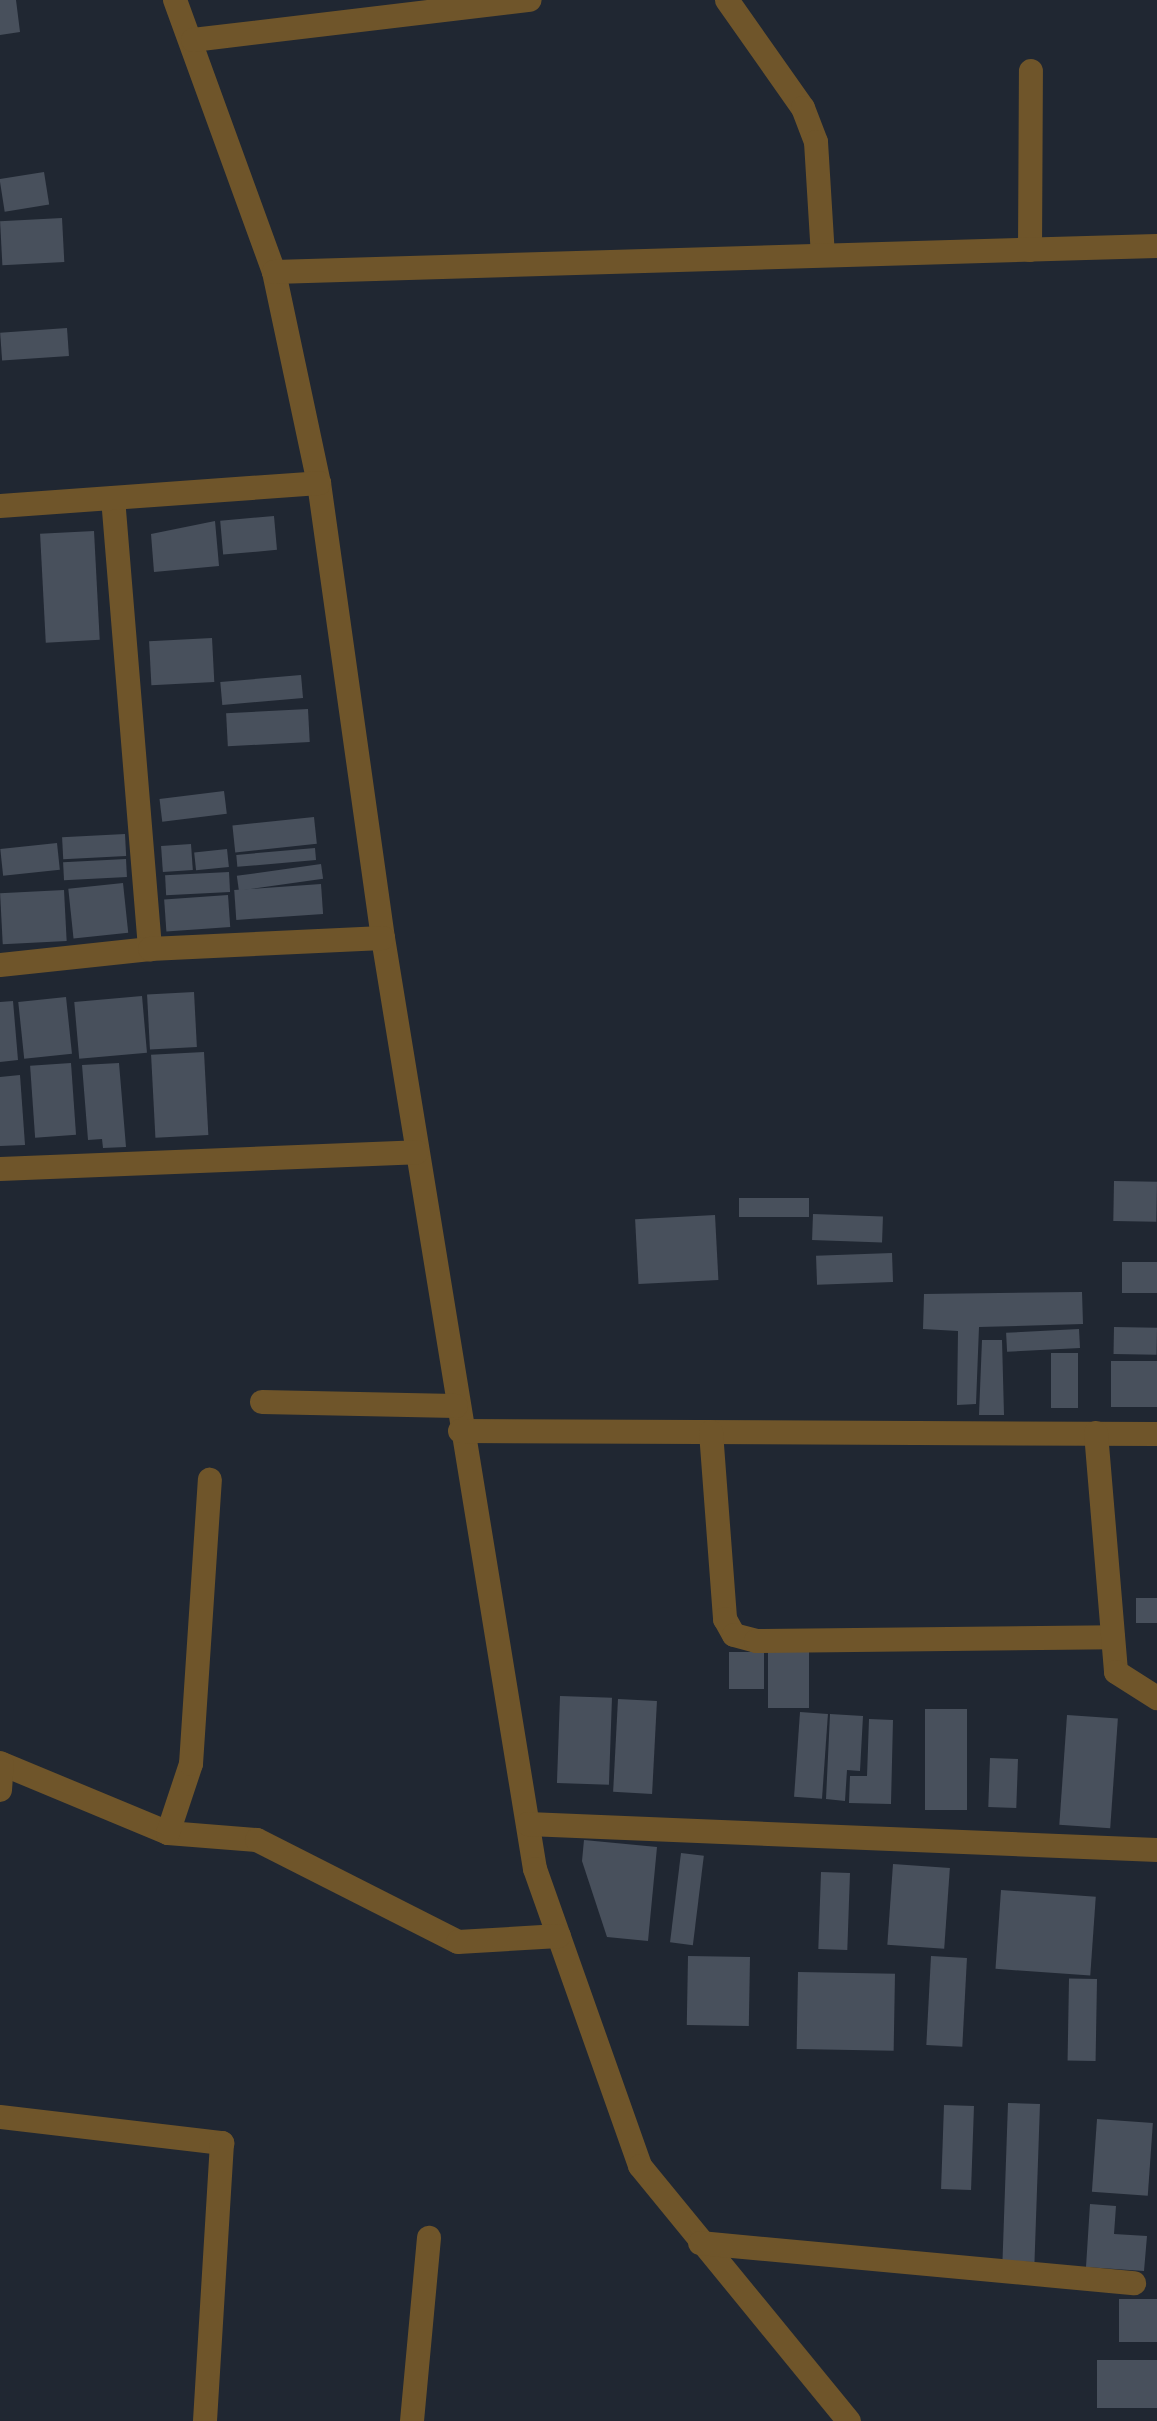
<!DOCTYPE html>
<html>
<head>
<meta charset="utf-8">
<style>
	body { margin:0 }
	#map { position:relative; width:1157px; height:2421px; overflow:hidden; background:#202732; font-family:"Times New Roman",serif }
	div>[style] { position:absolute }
	.building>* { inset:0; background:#48505c; transform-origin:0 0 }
	.minor>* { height:24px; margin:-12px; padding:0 12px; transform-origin:12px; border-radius:12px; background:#6f552a }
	span { translate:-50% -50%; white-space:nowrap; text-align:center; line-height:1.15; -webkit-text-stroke:6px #202732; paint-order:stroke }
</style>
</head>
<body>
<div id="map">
	<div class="building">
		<i style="clip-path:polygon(0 0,16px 0,20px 32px,0 35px)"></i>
		<i style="left:44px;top:172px;width:33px;height:45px;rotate:81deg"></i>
		<i style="left:62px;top:218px;width:44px;height:62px;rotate:87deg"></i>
		<i style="left:67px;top:328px;width:28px;height:67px;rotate:86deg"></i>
		<i style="left:274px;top:516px;width:34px;height:54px;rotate:85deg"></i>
		<i style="clip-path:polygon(215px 521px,219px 566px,154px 572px,151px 534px)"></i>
		<i style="left:94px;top:531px;width:109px;height:54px;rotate:87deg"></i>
		<i style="left:212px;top:638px;width:44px;height:63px;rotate:87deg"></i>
		<i style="left:301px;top:675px;width:23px;height:81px;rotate:85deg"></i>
		<i style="left:308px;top:709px;width:33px;height:82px;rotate:87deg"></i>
		<i style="left:224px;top:791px;width:23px;height:65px;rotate:83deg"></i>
		<i style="left:314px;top:817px;width:27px;height:82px;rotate:84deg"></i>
		<i style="left:125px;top:834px;width:22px;height:63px;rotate:87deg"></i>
		<i style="left:57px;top:843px;width:27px;height:57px;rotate:84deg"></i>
		<i style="left:191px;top:844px;width:26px;height:30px;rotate:86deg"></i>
		<i style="left:315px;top:848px;width:12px;height:79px;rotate:85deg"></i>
		<i style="left:227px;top:849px;width:18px;height:33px;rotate:84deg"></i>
		<i style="left:126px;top:859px;width:18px;height:63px;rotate:87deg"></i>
		<i style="left:321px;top:864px;width:15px;height:85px;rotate:82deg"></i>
		<i style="left:229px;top:872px;width:20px;height:64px;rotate:87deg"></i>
		<i style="left:123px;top:883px;width:50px;height:55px;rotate:84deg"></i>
		<i style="left:321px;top:884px;width:30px;height:87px;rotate:86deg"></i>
		<i style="left:64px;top:890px;width:51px;height:64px;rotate:87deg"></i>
		<i style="left:228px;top:895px;width:32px;height:64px;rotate:86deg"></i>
		<i style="left:194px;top:992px;width:55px;height:47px;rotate:87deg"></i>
		<i style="left:142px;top:996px;width:57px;height:68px;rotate:85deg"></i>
		<i style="left:66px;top:997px;width:57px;height:48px;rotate:84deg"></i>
		<i style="clip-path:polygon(13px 1001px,18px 1060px,0 1062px,0 1002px)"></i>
		<i style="left:204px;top:1052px;width:83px;height:53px;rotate:87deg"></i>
		<i style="left:71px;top:1063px;width:72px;height:41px;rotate:86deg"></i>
		<i style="clip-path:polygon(119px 1063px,126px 1147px,103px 1148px,102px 1139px,88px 1140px,82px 1065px)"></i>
		<i style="clip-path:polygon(20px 1075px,25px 1145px,0 1146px,0 1077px)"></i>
		<i style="left:1114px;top:1181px;width:43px;height:40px;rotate:1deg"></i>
		<i style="left:809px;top:1198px;width:19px;height:70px;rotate:90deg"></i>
		<i style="left:813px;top:1214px;width:70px;height:26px;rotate:2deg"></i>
		<i style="left:715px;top:1215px;width:65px;height:80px;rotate:87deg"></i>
		<i style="left:892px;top:1253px;width:29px;height:76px;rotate:88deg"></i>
		<i style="left:1122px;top:1262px;width:35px;height:31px"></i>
		<i style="clip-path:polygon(1082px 1292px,1083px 1324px,979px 1327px,976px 1404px,957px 1405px,958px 1331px,923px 1329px,924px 1294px)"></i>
		<i style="left:1114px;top:1327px;width:43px;height:27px;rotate:1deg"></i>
		<i style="left:1079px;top:1329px;width:19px;height:73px;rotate:87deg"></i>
		<i style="clip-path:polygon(982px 1340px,1002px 1340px,1004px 1415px,979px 1415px)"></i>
		<i style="left:1051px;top:1353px;width:27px;height:55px"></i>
		<i style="left:1111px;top:1361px;width:46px;height:46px"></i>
		<i style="left:1136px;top:1598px;width:21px;height:25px"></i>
		<i style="left:729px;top:1652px;width:35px;height:37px"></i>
		<i style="left:768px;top:1652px;width:41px;height:56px"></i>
		<i style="left:560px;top:1696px;width:52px;height:87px;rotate:2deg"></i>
		<i style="left:618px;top:1699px;width:39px;height:93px;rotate:3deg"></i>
		<i style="left:925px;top:1709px;width:42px;height:101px"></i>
		<i style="left:800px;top:1712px;width:28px;height:85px;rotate:4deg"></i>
		<i style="clip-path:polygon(830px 1714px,863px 1716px,860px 1771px,847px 1770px,845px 1801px,826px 1799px)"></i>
		<i style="left:1067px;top:1715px;width:51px;height:110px;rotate:4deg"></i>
		<i style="clip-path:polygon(869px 1719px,893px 1720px,891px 1804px,849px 1803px,850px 1776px,867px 1776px)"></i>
		<i style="left:990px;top:1758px;width:28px;height:49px;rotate:2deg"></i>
		<i style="clip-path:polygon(584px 1840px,657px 1847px,648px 1941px,607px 1937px,582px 1861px)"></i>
		<i style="left:681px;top:1853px;width:23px;height:90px;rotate:7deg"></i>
		<i style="left:893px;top:1864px;width:57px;height:81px;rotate:4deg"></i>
		<i style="left:821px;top:1872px;width:29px;height:77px;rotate:2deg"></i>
		<i style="left:1001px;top:1890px;width:95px;height:79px;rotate:4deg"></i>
		<i style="left:688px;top:1956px;width:62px;height:69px;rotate:1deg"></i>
		<i style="left:931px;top:1956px;width:36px;height:89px;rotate:3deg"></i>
		<i style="left:798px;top:1972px;width:97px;height:77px;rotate:1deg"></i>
		<i style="left:1097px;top:1979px;width:82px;height:28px;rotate:91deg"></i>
		<i style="left:1008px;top:2103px;width:32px;height:158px;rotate:2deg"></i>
		<i style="left:944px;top:2105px;width:30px;height:84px;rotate:2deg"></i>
		<i style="left:1097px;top:2119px;width:56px;height:73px;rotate:4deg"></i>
		<i style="clip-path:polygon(1090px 2204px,1116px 2206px,1114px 2234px,1147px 2236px,1144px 2271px,1086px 2267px)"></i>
		<i style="left:1157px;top:2299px;width:43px;height:38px;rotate:90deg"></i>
		<i style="left:1157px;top:2360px;width:48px;height:60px;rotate:90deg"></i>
	</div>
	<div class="minor">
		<i style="left:175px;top:0;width:289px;rotate:70deg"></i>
		<i style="left:274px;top:272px;width:216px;rotate:78deg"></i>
		<i style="left:319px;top:483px;width:459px;rotate:82deg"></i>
		<i style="left:383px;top:938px;width:943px;rotate:80.73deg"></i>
		<i style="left:535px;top:1869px;width:315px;rotate:70.5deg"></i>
		<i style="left:640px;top:2166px;width:330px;rotate:50.7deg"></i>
		<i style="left:727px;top:0;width:132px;rotate:54.9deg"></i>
		<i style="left:803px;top:108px;width:36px;rotate:69deg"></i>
		<i style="left:816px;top:142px;width:113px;rotate:86.5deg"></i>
		<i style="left:193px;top:40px;width:339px;rotate:-6.8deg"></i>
		<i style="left:1030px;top:250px;width:179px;rotate:-89.7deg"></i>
		<i style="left:274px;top:272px;width:883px;rotate:-1.69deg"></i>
		<i style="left:113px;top:498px;width:453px;rotate:85.3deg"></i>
		<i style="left:0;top:506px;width:320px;rotate:-4.1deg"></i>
		<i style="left:0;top:965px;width:151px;rotate:-6.1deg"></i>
		<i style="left:150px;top:949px;width:233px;rotate:-2.7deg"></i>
		<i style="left:0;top:1169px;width:417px;rotate:-2.3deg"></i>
		<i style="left:262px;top:1402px;width:194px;rotate:1.2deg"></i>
		<i style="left:460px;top:1431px;width:697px;rotate:0.25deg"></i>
		<i style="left:711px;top:1432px;width:188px;rotate:85.7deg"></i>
		<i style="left:725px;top:1619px;width:18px;rotate:61deg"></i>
		<i style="left:734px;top:1635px;width:23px;rotate:15deg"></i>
		<i style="left:756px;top:1641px;width:357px;rotate:-0.6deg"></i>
		<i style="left:1096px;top:1433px;width:240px;rotate:85.2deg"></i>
		<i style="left:1116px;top:1672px;width:49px;rotate:32.4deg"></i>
		<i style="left:0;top:1763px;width:182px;rotate:22.6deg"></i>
		<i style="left:168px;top:1833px;width:89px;rotate:4.5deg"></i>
		<i style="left:257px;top:1840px;width:225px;rotate:26.9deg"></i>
		<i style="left:458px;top:1942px;width:101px;rotate:-3.4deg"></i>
		<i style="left:0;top:1790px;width:26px;rotate:-86deg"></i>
		<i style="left:528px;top:1824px;width:630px;rotate:2.37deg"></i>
		<i style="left:168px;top:1833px;width:73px;rotate:-71.6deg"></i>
		<i style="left:191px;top:1764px;width:285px;rotate:-86.2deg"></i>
		<i style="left:0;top:2117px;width:224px;rotate:6.7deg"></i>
		<i style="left:222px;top:2143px;width:279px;rotate:93.5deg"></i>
		<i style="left:700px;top:2243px;width:436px;rotate:5.3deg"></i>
		<i style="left:412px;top:2421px;width:184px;rotate:-84.7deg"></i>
	</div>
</div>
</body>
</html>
